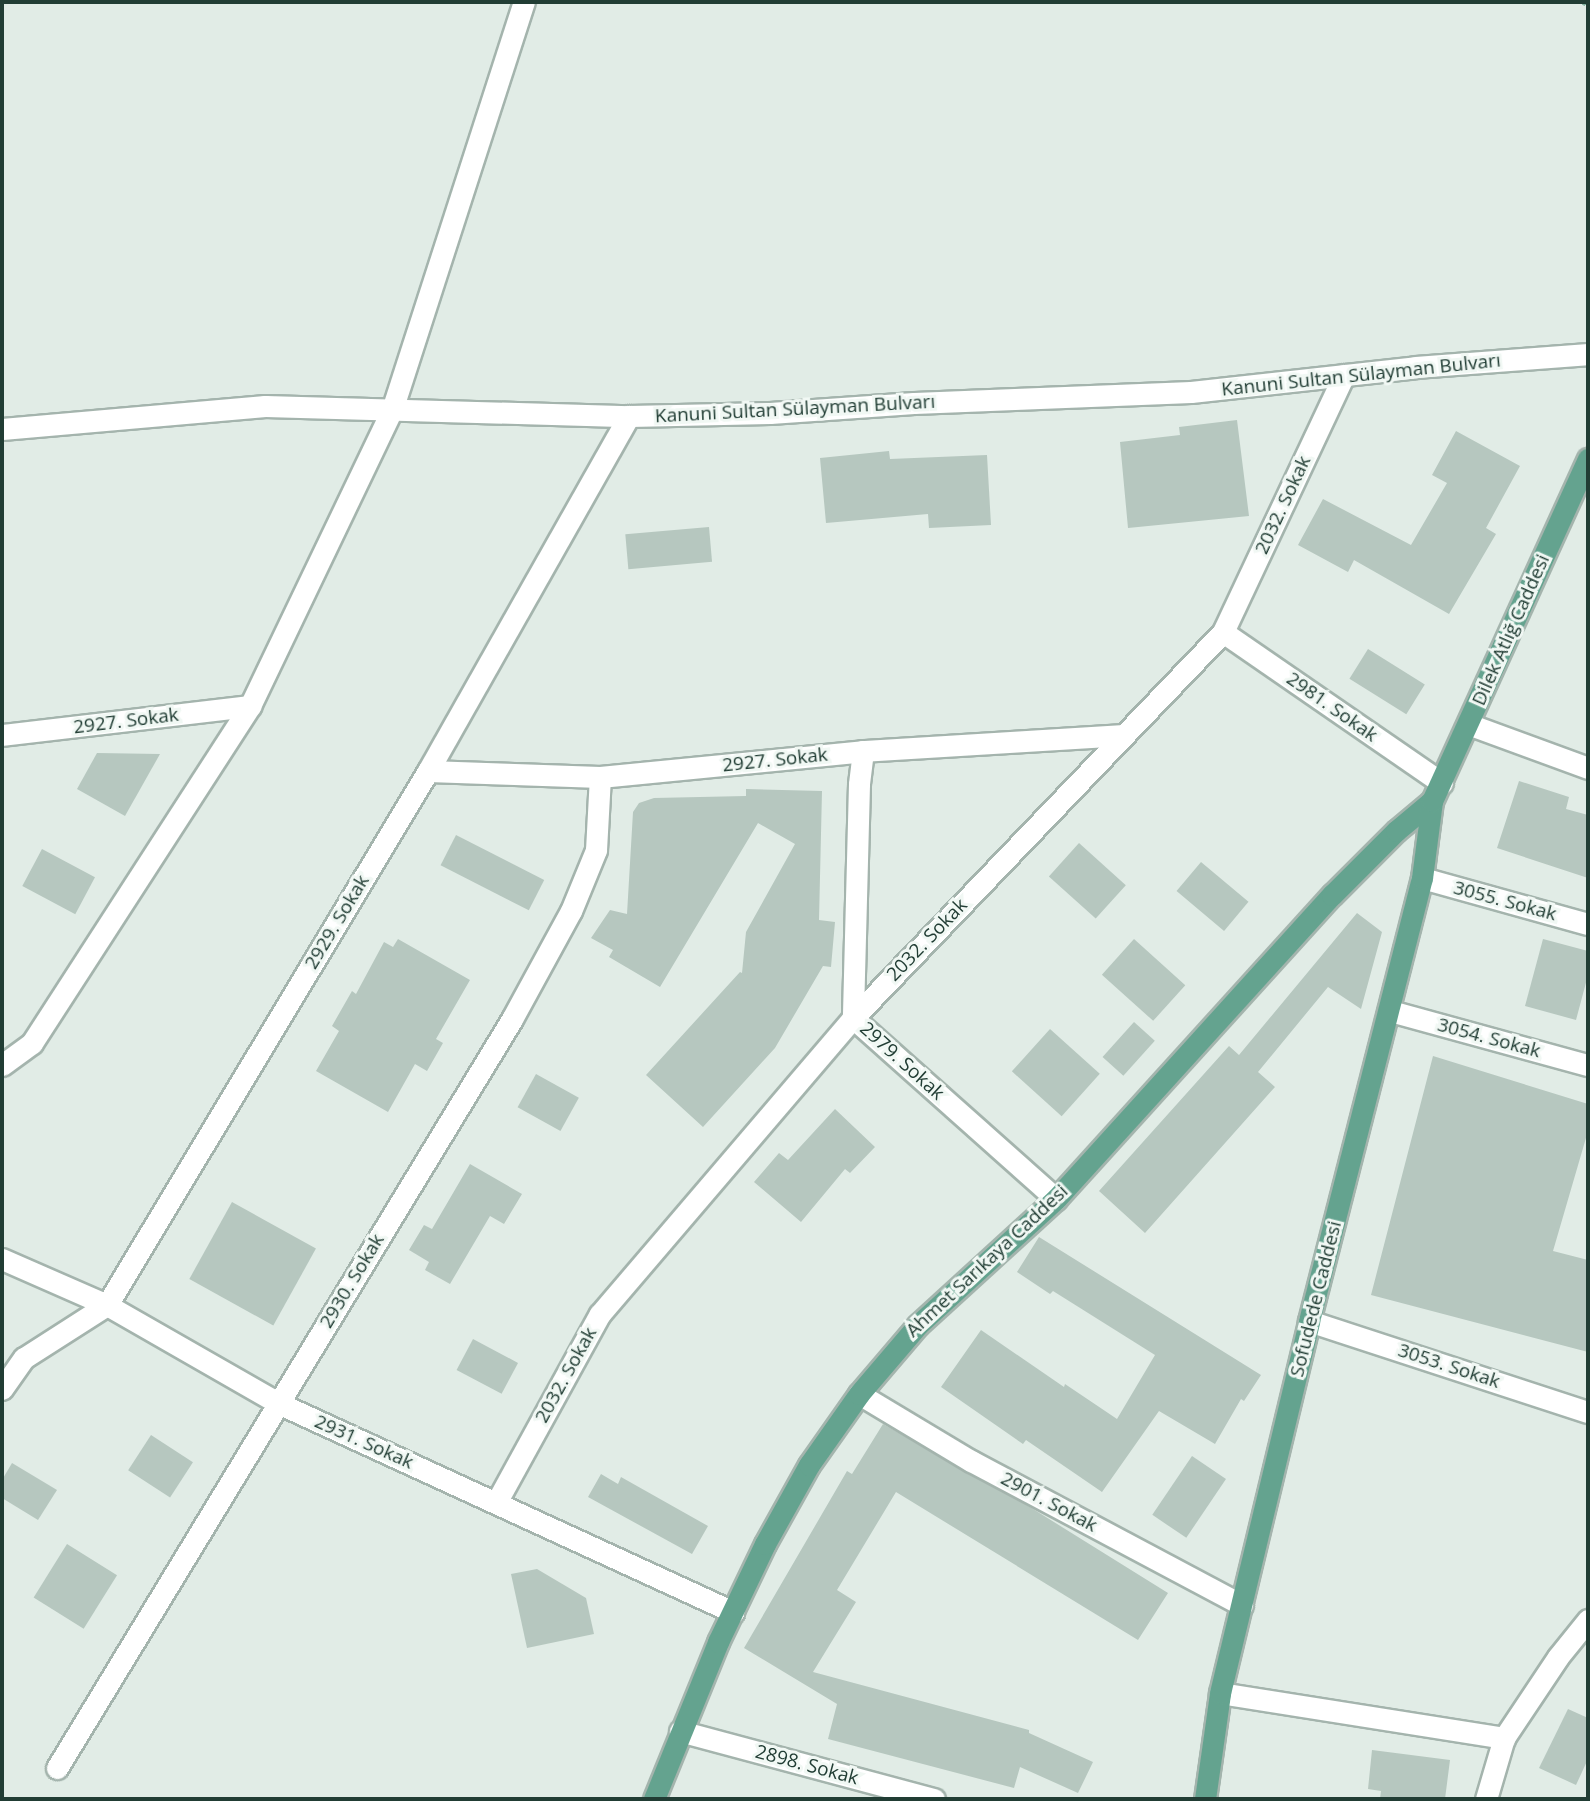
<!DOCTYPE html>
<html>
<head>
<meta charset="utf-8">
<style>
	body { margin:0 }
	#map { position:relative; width:1590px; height:1801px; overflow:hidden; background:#e1ece6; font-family:"Open Sans",sans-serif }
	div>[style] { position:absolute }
	.building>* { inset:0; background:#b6c7bf; transform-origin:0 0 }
	.path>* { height:4.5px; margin-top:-2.25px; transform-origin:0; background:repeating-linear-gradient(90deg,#80b09f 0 3.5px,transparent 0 8.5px) }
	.roads { filter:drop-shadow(2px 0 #a4b4ad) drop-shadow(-2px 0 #a4b4ad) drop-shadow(0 2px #a4b4ad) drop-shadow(0 -2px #a4b4ad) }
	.minor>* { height:21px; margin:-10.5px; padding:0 10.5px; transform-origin:10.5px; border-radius:10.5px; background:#fff }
	.major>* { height:21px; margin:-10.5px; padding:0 10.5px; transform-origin:10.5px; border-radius:10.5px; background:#64a38f }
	span { translate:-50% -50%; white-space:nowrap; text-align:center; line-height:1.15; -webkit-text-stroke:6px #f1f8f4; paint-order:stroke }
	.street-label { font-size:19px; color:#213d34 }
	.frame { position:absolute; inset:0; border:4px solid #213d34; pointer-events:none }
</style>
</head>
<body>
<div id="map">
	<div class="building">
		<i style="clip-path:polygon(1237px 420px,1249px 516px,1128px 528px,1120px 442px,1180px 435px,1179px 427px)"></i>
		<i style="clip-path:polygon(1456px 431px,1520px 466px,1486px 528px,1496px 534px,1449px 614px,1354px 560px,1348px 572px,1298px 545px,1323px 499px,1411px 545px,1447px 483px,1432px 475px)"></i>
		<i style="clip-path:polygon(889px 451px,890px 459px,987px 455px,991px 525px,929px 528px,928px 514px,826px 523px,820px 458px)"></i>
		<i style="left:709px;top:527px;width:35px;height:84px;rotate:85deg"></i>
		<i style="left:1368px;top:649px;width:67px;height:35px;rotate:32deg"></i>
		<i style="clip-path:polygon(97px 753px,160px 754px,125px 816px,77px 789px)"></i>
		<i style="clip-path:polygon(1519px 781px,1569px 797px,1566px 809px,1588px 815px,1588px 878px,1497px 848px)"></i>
		<i style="clip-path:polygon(746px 789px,822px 791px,819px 920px,835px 922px,831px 967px,823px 966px,775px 1048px,703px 1127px,646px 1075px,740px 972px,742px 973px,746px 932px,795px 844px,758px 823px,660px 987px,609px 957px,613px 950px,591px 938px,610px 910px,627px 914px,633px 812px,639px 803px,654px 798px,746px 796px)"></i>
		<i style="left:456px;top:835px;width:99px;height:34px;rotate:27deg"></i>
		<i style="left:1079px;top:843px;width:63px;height:45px;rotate:42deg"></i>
		<i style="left:42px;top:849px;width:60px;height:42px;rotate:28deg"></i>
		<i style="left:1201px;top:862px;width:62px;height:38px;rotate:40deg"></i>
		<i style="clip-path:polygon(1357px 913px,1382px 932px,1361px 1009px,1328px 987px,1258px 1072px,1275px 1087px,1145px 1233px,1099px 1191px,1229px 1046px,1239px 1055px)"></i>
		<i style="clip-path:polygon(398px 939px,470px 980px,436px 1039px,443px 1043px,427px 1071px,415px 1064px,388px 1112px,316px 1071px,339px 1031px,332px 1026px,352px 991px,356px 994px,384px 942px,393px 947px)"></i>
		<i style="left:1134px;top:939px;width:69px;height:48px;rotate:42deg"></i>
		<i style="clip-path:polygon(1543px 939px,1588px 951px,1588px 975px,1576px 1020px,1525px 1006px)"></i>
		<i style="left:1134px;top:1022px;width:28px;height:47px;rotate:42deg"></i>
		<i style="left:1050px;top:1029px;width:67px;height:57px;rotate:42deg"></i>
		<i style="clip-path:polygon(1433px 1056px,1588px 1104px,1588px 1131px,1553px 1251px,1588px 1260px,1588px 1352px,1371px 1295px)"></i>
		<i style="left:536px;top:1074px;width:49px;height:38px;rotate:29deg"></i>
		<i style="clip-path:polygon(835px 1109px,875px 1147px,850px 1173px,845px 1169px,801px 1222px,754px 1182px,779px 1153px,788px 1160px)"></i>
		<i style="clip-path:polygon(470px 1164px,522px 1194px,504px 1224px,490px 1216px,450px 1284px,425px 1270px,429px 1262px,409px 1250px,424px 1225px,432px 1229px)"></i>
		<i style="left:232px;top:1202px;width:96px;height:88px;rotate:29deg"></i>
		<i style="clip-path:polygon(1039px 1237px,1261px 1375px,1244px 1401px,1241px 1399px,1215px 1444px,1159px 1411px,1102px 1492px,1026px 1440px,1023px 1444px,941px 1387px,981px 1330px,1064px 1387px,1065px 1384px,1117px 1419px,1155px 1355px,1053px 1291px,1050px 1294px,1017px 1272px)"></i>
		<i style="left:473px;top:1339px;width:51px;height:35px;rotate:28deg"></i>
		<i style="clip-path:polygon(883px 1424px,1025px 1504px,1168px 1593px,1138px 1640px,896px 1492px,837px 1590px,856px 1602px,813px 1672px,1029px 1730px,1029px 1733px,1093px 1762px,1078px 1793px,1020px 1767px,1014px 1788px,828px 1739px,837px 1704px,744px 1648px,847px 1471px,852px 1474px)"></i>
		<i style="left:151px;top:1435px;width:50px;height:42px;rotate:33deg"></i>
		<i style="left:1192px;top:1456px;width:41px;height:71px;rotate:34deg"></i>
		<i style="clip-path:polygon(12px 1463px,57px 1490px,38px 1520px,2px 1498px,2px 1480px)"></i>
		<i style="clip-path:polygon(601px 1474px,618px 1484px,621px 1477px,708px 1526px,692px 1554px,588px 1497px)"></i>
		<i style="left:67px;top:1544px;width:59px;height:63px;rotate:32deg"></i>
		<i style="clip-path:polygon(537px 1569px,586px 1598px,594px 1634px,527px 1648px,511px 1574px)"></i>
		<i style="clip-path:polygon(1568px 1709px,1588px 1718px,1588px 1759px,1576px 1785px,1539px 1768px)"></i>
		<i style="clip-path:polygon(1372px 1750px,1450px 1760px,1445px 1799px,1380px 1799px,1381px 1791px,1368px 1789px)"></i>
	</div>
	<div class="path">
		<i style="left:1583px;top:2px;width:5px;rotate:22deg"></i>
	</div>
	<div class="roads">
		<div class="minor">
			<i style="left:2px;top:429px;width:264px;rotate:-5deg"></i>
			<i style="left:265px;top:406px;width:364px;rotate:1.6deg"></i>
			<i style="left:629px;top:416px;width:141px;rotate:-1.2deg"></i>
			<i style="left:770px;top:413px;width:144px;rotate:-4deg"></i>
			<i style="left:914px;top:403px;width:277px;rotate:-2.3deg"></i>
			<i style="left:1191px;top:392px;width:226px;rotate:-6.3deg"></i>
			<i style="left:1416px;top:367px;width:172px;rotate:-4.3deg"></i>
			<i style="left:1223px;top:632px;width:266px;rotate:34.6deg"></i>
			<i style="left:1468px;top:724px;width:128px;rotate:20.1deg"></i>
			<i style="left:2px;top:735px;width:250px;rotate:-6.7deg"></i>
			<i style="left:863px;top:751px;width:33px;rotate:97deg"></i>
			<i style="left:859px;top:784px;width:234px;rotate:91.5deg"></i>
			<i style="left:853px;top:1018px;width:272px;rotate:41.7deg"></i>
			<i style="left:428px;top:771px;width:172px;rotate:2deg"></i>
			<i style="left:600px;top:777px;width:264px;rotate:-5.6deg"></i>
			<i style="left:863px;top:751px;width:259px;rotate:-3.5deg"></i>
			<i style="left:1422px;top:878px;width:172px;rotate:15.5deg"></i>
			<i style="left:1390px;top:1011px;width:205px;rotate:15.3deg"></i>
			<i style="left:2px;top:1065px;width:37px;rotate:-36deg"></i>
			<i style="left:32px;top:1043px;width:401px;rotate:-57.1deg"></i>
			<i style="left:250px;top:706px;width:328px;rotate:-64.4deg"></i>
			<i style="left:392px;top:410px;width:429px;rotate:-72.1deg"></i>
			<i style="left:2px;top:1259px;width:115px;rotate:23.7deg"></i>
			<i style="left:107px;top:1305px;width:197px;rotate:29.8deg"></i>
			<i style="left:278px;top:1403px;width:501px;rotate:24.67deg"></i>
			<i style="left:1309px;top:1321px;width:293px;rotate:18.1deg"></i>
			<i style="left:2px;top:1389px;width:38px;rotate:-55deg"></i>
			<i style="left:24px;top:1358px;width:98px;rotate:-32.6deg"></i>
			<i style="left:107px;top:1305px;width:623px;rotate:-58.99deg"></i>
			<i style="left:428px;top:771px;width:408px;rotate:-60.5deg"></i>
			<i style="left:859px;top:1394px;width:131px;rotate:30.9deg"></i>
			<i style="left:971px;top:1461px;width:307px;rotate:28deg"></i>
			<i style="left:497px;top:1501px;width:213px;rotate:-61.2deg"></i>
			<i style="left:600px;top:1314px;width:389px;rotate:-49.5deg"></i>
			<i style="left:853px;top:1018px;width:535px;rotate:-46.21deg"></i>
			<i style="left:1223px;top:632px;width:284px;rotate:-64.8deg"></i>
			<i style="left:1220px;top:1693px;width:288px;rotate:9deg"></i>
			<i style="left:680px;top:1731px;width:263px;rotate:15deg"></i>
			<i style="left:57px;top:1768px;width:876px;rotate:-58.72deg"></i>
			<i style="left:512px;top:1019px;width:123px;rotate:-61.4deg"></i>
			<i style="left:571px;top:911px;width:66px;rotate:-67.7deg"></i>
			<i style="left:596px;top:850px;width:73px;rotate:-86.9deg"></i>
			<i style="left:1486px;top:1799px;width:64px;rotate:-73.6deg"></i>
			<i style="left:1504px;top:1738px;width:97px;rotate:-56.3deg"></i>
			<i style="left:1558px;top:1657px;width:48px;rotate:-51deg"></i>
		</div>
		<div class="major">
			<i style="left:654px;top:1799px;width:170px;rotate:-67.8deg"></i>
			<i style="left:718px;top:1642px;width:109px;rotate:-64.4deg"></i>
			<i style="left:765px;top:1544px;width:90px;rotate:-60.9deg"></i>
			<i style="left:809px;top:1465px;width:87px;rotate:-54.8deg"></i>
			<i style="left:859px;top:1394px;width:91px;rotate:-49.5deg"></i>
			<i style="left:918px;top:1325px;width:187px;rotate:-42.4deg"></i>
			<i style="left:1056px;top:1199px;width:411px;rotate:-47.8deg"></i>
			<i style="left:1332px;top:895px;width:91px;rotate:-45deg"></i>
			<i style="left:1396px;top:831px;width:47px;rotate:-39.8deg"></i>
			<i style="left:1205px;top:1799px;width:107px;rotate:-81.9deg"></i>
			<i style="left:1220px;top:1693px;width:382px;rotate:-76.5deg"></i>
			<i style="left:1309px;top:1321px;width:457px;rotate:-75.7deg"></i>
			<i style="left:1422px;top:878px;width:78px;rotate:-82.6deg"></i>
			<i style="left:1432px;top:801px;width:376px;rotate:-65.5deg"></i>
		</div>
	</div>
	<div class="street-label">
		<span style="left:1361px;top:375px;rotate:-6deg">Kanuni Sultan Sülayman Bulvarı</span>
		<span style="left:795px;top:409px;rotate:-3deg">Kanuni Sultan Sülayman Bulvarı</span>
		<span style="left:1283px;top:505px;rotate:-65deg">2032. Sokak</span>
		<span style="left:1511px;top:630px;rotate:-66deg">Dilek Atlığ Caddesi</span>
		<span style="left:1332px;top:707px;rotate:35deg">2981. Sokak</span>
		<span style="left:126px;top:721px;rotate:-7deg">2927. Sokak</span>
		<span style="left:775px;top:760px;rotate:-6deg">2927. Sokak</span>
		<span style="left:1505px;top:901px;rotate:15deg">3055. Sokak</span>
		<span style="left:337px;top:922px;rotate:-59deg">2929. Sokak</span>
		<span style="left:927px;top:940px;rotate:-46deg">2032. Sokak</span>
		<span style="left:1489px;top:1038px;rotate:15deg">3054. Sokak</span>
		<span style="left:902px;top:1061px;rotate:42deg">2979. Sokak</span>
		<span style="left:987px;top:1261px;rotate:-43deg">Ahmet Sarıkaya Caddesi</span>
		<span style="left:352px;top:1281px;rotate:-59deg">2930. Sokak</span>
		<span style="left:1316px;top:1299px;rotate:-76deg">Sofudede Caddesi</span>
		<span style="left:1449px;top:1366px;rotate:18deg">3053. Sokak</span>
		<span style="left:566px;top:1375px;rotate:-61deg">2032. Sokak</span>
		<span style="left:364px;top:1442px;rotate:24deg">2931. Sokak</span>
		<span style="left:1049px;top:1502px;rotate:28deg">2901. Sokak</span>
		<span style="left:807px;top:1765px;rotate:15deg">2898. Sokak</span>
	</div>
	<div class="frame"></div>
</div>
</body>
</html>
